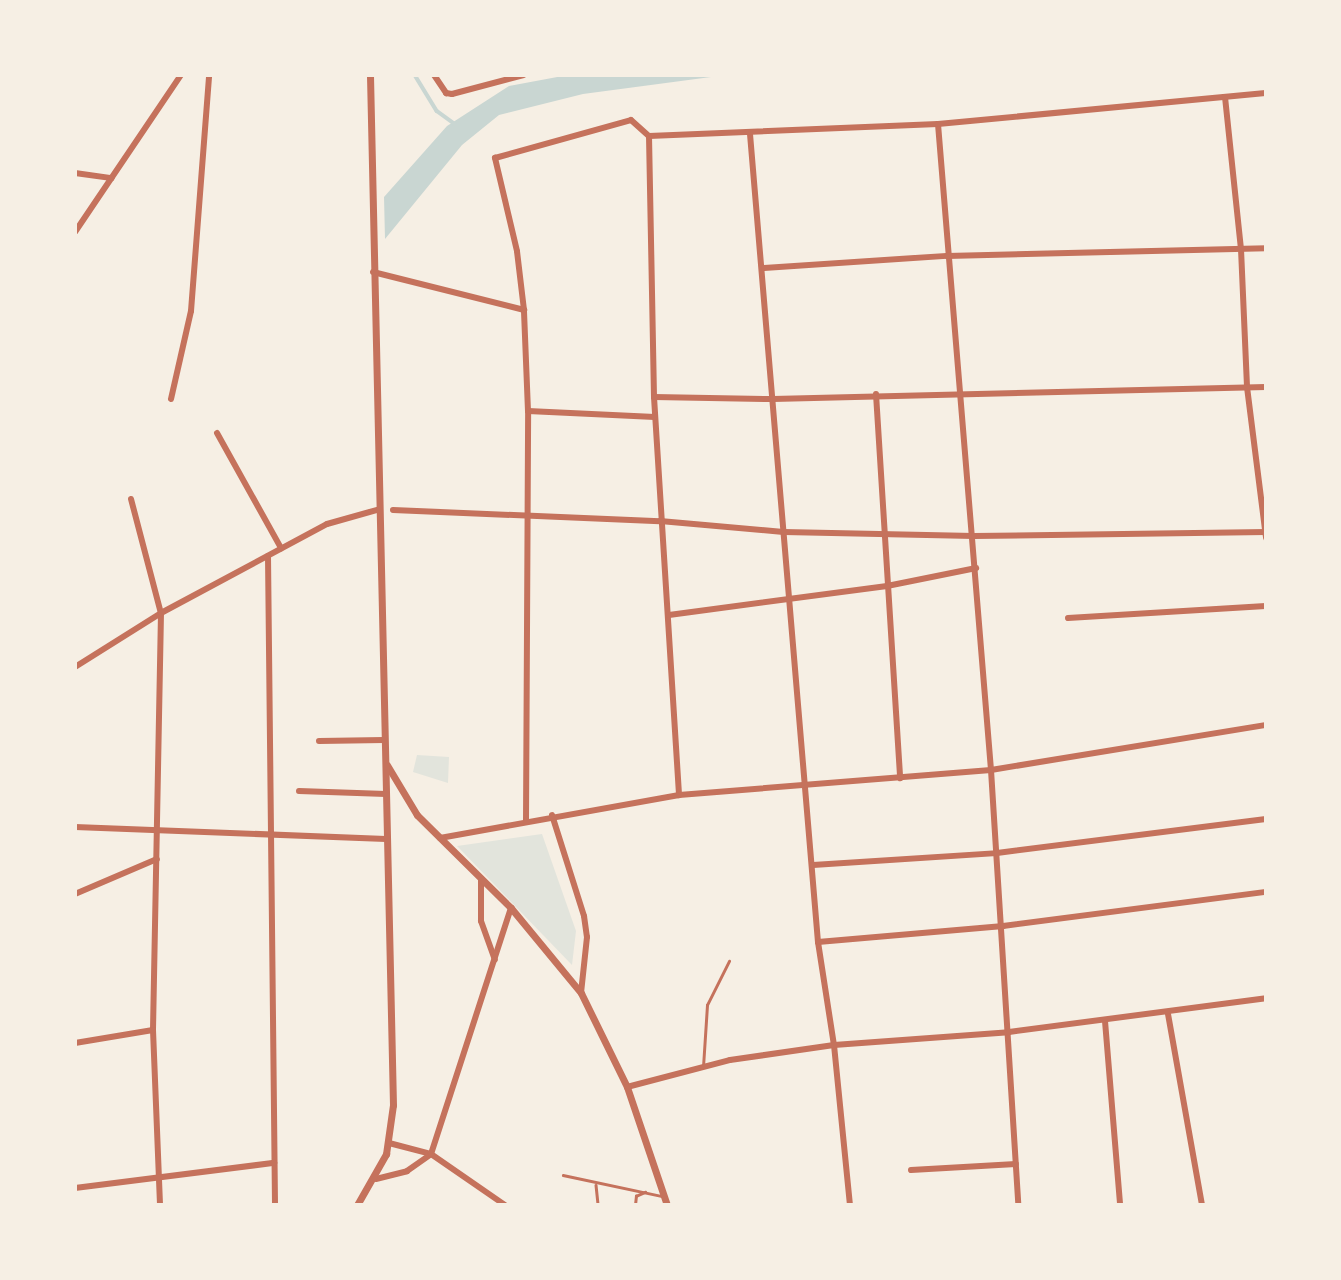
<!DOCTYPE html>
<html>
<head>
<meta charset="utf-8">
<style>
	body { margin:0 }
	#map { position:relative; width:1341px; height:1280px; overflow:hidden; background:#f6efe4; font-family:Overpass,sans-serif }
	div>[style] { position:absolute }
	.green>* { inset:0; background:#e2e4dc }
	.water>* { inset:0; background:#c9d6d2 }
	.stream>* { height:3.5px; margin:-1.75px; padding:0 1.75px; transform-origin:1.75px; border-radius:1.75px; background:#c9d6d2 }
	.service>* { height:2.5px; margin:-1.25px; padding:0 1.25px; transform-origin:1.25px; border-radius:1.25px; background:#c5725c }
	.minor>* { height:6px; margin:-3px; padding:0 3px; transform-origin:3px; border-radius:3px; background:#c5725c }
	.tertiary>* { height:7px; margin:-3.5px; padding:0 3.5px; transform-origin:3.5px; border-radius:3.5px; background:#c5725c }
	span { translate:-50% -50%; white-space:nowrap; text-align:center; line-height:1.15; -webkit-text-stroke:6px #f6efe4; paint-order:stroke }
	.frame { position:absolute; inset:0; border:77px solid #f6efe4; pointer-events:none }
</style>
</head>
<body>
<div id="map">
	<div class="green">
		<i style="clip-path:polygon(417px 755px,449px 757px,448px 783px,413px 772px)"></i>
		<i style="clip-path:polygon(542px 834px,576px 931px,572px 965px,457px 846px)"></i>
	</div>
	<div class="water">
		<i style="clip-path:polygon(568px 75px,726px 75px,583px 94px,499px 115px,462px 145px,385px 239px,384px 197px,447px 126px,509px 86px)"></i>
	</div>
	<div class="stream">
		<i style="left:415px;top:75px;width:42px;rotate:58.6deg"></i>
		<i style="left:437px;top:111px;width:22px;rotate:36deg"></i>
	</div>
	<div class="service">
		<i style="left:703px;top:1067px;width:62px;rotate:-86.3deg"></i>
		<i style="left:707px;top:1005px;width:49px;rotate:-63.4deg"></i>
		<i style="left:563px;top:1175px;width:101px;rotate:12deg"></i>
		<i style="left:596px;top:1185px;width:20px;rotate:84deg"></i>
		<i style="left:635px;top:1205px;width:9px;rotate:-84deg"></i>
		<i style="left:636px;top:1196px;width:10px;rotate:-24deg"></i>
	</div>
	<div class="minor">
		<i style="left:434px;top:75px;width:22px;rotate:56deg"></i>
		<i style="left:446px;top:93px;width:6px;rotate:9deg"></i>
		<i style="left:452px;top:94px;width:74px;rotate:-14.8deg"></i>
		<i style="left:1225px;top:97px;width:153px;rotate:84deg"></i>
		<i style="left:1241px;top:249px;width:138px;rotate:87.5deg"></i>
		<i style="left:1247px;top:387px;width:152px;rotate:82.8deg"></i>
		<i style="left:938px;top:124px;width:648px;rotate:85.31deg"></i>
		<i style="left:991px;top:770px;width:436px;rotate:86.4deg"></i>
		<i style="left:750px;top:134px;width:811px;rotate:85.19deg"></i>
		<i style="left:818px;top:942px;width:104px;rotate:81.2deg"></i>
		<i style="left:834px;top:1045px;width:161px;rotate:84.3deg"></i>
		<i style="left:649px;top:136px;width:261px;rotate:88.9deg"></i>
		<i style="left:654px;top:397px;width:399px;rotate:86.4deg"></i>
		<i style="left:649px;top:136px;width:289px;rotate:-2.4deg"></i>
		<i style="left:938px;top:124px;width:329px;rotate:-5.4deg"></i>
		<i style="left:75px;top:173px;width:37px;rotate:8deg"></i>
		<i style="left:75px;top:232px;width:189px;rotate:-56deg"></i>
		<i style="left:764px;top:268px;width:183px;rotate:-3.8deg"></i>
		<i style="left:947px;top:256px;width:319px;rotate:-1.4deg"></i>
		<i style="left:373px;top:272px;width:156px;rotate:14.1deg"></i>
		<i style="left:876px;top:394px;width:385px;rotate:86.4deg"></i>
		<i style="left:654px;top:397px;width:119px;rotate:1deg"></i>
		<i style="left:773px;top:399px;width:493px;rotate:-1.4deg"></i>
		<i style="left:171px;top:399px;width:90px;rotate:-77.2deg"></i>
		<i style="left:191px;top:311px;width:237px;rotate:-85.6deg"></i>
		<i style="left:528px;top:411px;width:127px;rotate:2.7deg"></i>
		<i style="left:217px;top:433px;width:132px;rotate:60.9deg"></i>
		<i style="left:131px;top:499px;width:118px;rotate:75.3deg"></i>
		<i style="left:161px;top:613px;width:417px;rotate:91.1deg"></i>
		<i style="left:153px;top:1030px;width:175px;rotate:87.7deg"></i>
		<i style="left:393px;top:510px;width:267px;rotate:2.4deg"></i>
		<i style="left:660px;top:521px;width:124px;rotate:5.1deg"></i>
		<i style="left:784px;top:532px;width:190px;rotate:1.2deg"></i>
		<i style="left:974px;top:536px;width:292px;rotate:-0.8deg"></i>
		<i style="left:268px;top:556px;width:649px;rotate:89.38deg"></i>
		<i style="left:669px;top:615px;width:220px;rotate:-7.6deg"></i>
		<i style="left:887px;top:586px;width:91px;rotate:-11.4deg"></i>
		<i style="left:1068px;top:618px;width:198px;rotate:-3.5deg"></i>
		<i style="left:75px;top:667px;width:102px;rotate:-32.1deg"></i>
		<i style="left:161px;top:613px;width:188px;rotate:-28.2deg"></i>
		<i style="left:327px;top:524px;width:55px;rotate:-15.8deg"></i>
		<i style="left:319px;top:741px;width:65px;rotate:-0.9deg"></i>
		<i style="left:299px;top:791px;width:87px;rotate:2deg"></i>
		<i style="left:552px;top:815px;width:106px;rotate:72.4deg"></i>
		<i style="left:584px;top:916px;width:21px;rotate:82deg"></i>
		<i style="left:587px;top:937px;width:56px;rotate:96.1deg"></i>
		<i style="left:526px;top:821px;width:410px;rotate:-89.7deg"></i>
		<i style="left:528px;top:411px;width:101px;rotate:-92.3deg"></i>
		<i style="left:524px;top:310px;width:59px;rotate:-96.8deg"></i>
		<i style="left:517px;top:251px;width:96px;rotate:-103.3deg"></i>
		<i style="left:495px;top:158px;width:141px;rotate:-15.6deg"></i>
		<i style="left:631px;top:120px;width:24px;rotate:42deg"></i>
		<i style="left:75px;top:827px;width:311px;rotate:2.2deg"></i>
		<i style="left:440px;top:838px;width:243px;rotate:-10.2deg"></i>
		<i style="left:679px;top:795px;width:313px;rotate:-4.6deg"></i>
		<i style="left:991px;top:770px;width:279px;rotate:-9.3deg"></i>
		<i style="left:813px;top:865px;width:184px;rotate:-3.7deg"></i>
		<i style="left:997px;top:853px;width:271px;rotate:-7.2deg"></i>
		<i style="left:481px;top:879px;width:42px;rotate:90deg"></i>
		<i style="left:481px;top:921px;width:41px;rotate:70.3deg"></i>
		<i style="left:75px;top:894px;width:89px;rotate:-23.1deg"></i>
		<i style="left:818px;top:942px;width:186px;rotate:-4.9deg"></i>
		<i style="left:1003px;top:926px;width:265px;rotate:-7.4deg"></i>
		<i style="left:1168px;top:1014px;width:194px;rotate:79.9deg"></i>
		<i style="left:1105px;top:1021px;width:185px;rotate:85.3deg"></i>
		<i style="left:75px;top:1043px;width:79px;rotate:-9.5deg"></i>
		<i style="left:627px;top:1087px;width:106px;rotate:-14.7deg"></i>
		<i style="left:730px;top:1060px;width:105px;rotate:-8.2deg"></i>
		<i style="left:834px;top:1045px;width:175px;rotate:-4.2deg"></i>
		<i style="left:1009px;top:1032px;width:259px;rotate:-7.5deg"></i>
		<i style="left:389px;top:1143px;width:43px;rotate:14.7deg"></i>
		<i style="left:431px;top:1154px;width:90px;rotate:34.6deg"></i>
		<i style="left:911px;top:1170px;width:105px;rotate:-3.3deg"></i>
		<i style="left:376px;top:1179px;width:32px;rotate:-14deg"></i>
		<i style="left:407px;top:1171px;width:29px;rotate:-35deg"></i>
		<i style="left:431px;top:1154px;width:259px;rotate:-72deg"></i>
		<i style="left:75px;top:1188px;width:201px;rotate:-7.2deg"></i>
	</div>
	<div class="tertiary">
		<i style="left:387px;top:765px;width:58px;rotate:59deg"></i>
		<i style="left:417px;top:815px;width:132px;rotate:44.7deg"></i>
		<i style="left:511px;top:908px;width:110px;rotate:50.5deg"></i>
		<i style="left:581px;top:993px;width:105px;rotate:63.9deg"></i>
		<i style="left:627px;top:1087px;width:125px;rotate:71.3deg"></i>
		<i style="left:357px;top:1205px;width:59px;rotate:-60.4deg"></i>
		<i style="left:386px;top:1154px;width:49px;rotate:-81.9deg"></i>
		<i style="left:393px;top:1105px;width:1030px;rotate:-91.28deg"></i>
	</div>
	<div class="frame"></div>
</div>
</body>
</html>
